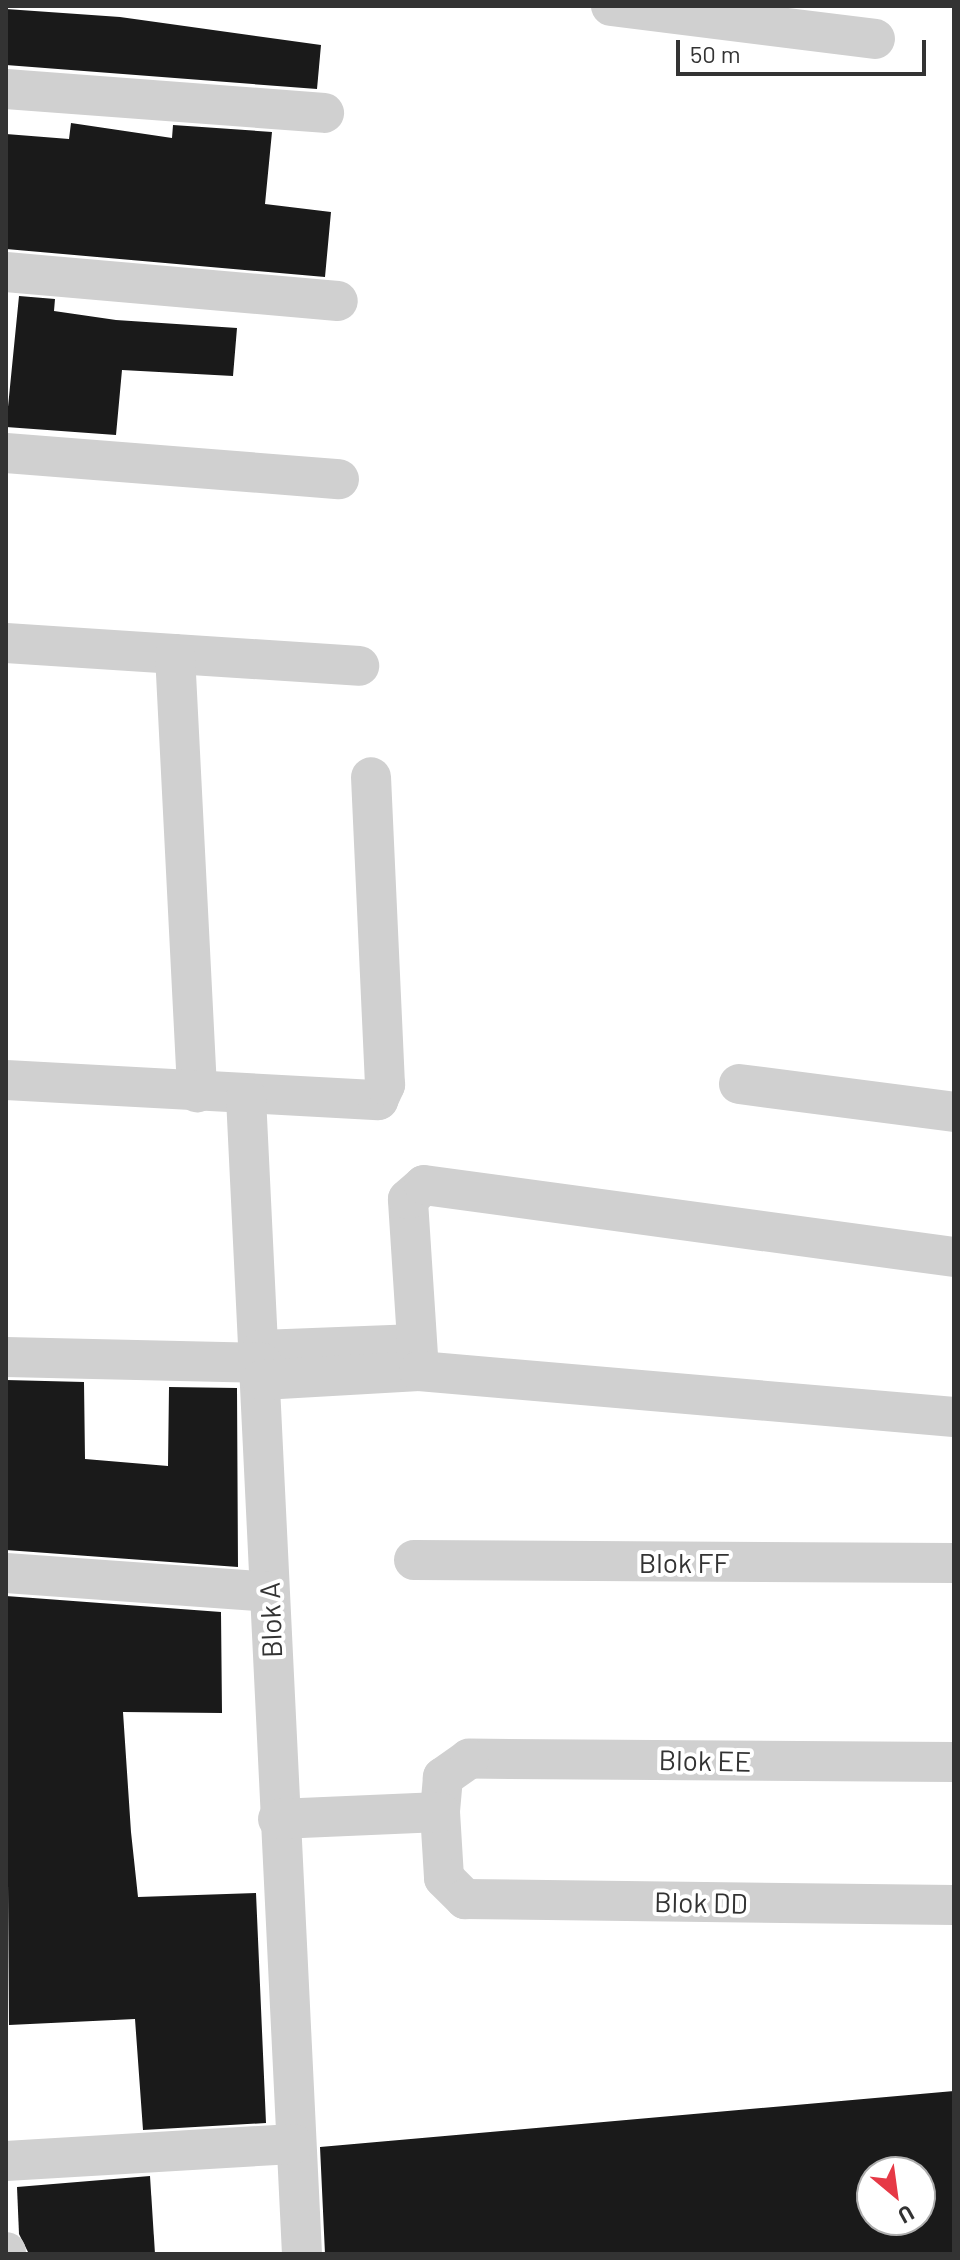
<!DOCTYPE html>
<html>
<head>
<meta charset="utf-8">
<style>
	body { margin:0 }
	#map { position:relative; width:960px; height:2260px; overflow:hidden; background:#fff; font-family:Barlow,sans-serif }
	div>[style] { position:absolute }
	.building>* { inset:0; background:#1a1a1a }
	.street>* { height:40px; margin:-20px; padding:0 20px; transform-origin:20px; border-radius:20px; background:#d0d0d0 }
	span { translate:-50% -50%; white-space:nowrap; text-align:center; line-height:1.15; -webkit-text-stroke:8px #fff; paint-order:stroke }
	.street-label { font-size:28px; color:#333 }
	.frame { position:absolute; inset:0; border:8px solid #333; pointer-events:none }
	.north { position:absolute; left:856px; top:2156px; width:80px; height:80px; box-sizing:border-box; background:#fff; border:2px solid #adadad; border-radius:50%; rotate:151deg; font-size:22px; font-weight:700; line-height:32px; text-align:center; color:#333 }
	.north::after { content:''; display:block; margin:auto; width:28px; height:36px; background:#e63946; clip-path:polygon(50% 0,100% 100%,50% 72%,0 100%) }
	.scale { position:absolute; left:676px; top:40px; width:250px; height:36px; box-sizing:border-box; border:4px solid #333; border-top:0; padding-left:10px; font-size:24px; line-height:28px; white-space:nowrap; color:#333; -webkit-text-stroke:6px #fff; paint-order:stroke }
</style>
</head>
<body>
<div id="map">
	<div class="building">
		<i style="clip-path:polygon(6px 9px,120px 17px,321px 45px,317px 89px,6px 65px)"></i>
		<i style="clip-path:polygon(71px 123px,172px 138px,173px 125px,272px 132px,265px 204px,331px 212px,325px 277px,6px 249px,6px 134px,69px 139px)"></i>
		<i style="clip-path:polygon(19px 296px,55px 299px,54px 311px,116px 320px,237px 328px,233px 376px,122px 370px,116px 435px,6px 427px)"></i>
		<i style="clip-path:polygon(6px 1380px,84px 1382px,85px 1459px,168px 1466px,169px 1387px,237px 1388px,238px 1567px,6px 1550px)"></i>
		<i style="clip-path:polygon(6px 1596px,221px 1612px,222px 1713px,123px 1712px,131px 1832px,138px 1897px,256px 1893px,266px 2123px,143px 2130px,135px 2019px,9px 2025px)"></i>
		<i style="clip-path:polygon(evenodd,954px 2091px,954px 2254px,325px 2254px,320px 2147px,954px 2091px,872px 2172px,920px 2172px,920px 2220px,872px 2220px,872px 2172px)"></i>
		<i style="clip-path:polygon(150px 2176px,155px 2254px,29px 2254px,19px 2234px,17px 2187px)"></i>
	</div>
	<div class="street">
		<i style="left:611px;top:6px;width:266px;rotate:7.1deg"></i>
		<i style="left:6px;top:89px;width:319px;rotate:4.3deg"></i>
		<i style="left:6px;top:272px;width:333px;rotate:5deg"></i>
		<i style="left:6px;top:453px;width:334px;rotate:4.5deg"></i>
		<i style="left:6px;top:643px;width:354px;rotate:3.7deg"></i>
		<i style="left:175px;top:654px;width:439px;rotate:87.1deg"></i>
		<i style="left:6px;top:1080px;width:373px;rotate:3.1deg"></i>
		<i style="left:378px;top:1100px;width:17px;rotate:-65deg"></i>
		<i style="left:385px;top:1085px;width:308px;rotate:-92.6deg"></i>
		<i style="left:739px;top:1084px;width:217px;rotate:7.4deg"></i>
		<i style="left:246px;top:1097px;width:1158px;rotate:87.23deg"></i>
		<i style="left:261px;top:1350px;width:156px;rotate:-2.2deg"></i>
		<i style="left:6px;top:1357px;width:256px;rotate:1.3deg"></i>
		<i style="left:419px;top:1371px;width:172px;rotate:-93.7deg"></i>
		<i style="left:408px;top:1199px;width:21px;rotate:-41deg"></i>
		<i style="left:424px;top:1185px;width:535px;rotate:7.74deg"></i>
		<i style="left:262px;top:1380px;width:157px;rotate:-3.3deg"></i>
		<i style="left:419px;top:1371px;width:537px;rotate:4.91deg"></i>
		<i style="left:414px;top:1560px;width:540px;rotate:0.32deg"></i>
		<i style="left:6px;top:1573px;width:263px;rotate:4.1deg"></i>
		<i style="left:954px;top:1762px;width:485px;rotate:-179.6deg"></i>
		<i style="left:469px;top:1759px;width:32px;rotate:145deg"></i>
		<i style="left:443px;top:1777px;width:35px;rotate:95deg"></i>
		<i style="left:440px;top:1812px;width:66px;rotate:86.5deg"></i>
		<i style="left:444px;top:1878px;width:30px;rotate:45deg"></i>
		<i style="left:465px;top:1899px;width:489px;rotate:0.7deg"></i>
		<i style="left:278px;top:1819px;width:162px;rotate:-2.5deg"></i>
		<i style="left:6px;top:2161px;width:288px;rotate:-3.4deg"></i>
		<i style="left:6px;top:2252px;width:2px;rotate:90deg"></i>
	</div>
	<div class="street-label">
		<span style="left:684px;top:1562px">Blok FF</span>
		<span style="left:270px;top:1620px;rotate:-92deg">Blok A</span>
		<span style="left:705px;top:1760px;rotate:1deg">Blok EE</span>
		<span style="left:701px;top:1902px;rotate:1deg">Blok DD</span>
	</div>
	<div class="frame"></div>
	<div class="north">U</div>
	<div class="scale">50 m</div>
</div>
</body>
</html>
